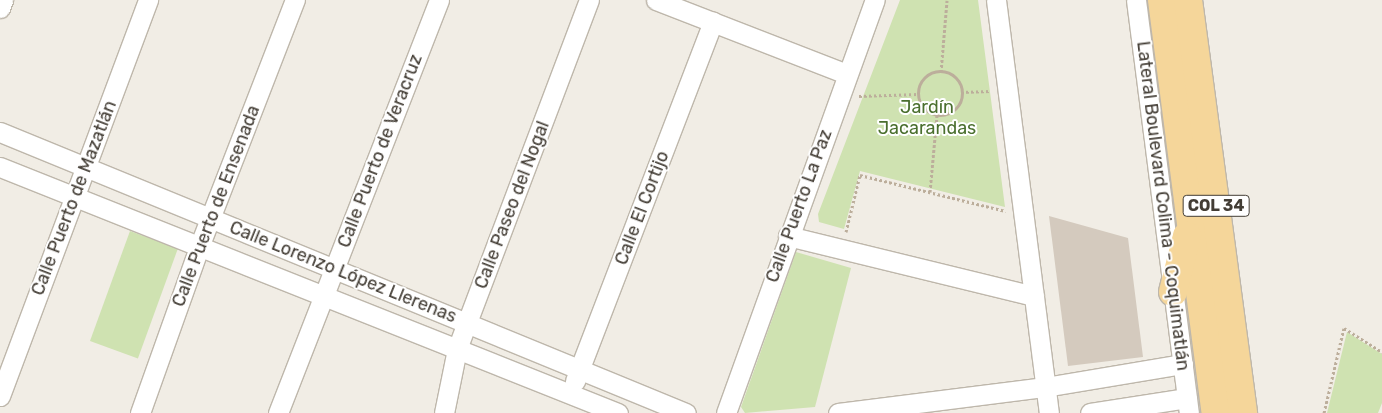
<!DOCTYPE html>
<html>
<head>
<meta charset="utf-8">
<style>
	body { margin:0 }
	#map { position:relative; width:1382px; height:413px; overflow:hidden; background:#f1ede5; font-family:Rubik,sans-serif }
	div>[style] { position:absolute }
	.green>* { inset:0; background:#cfe2b1; transform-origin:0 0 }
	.building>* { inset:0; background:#d4cabe }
	.path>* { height:3px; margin-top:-1.5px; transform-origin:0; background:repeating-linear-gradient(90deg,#bcae9b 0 2.5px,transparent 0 5px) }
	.path>.ring { margin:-1.5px; padding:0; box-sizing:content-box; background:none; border:3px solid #bcae9b; border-radius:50% }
	.roads { filter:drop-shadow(1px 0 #beb7ab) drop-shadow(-1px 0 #beb7ab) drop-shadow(0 1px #beb7ab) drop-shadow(0 -1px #beb7ab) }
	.street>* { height:19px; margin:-9.5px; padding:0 9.5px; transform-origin:9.5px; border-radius:9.5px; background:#fff }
	.primary>* { height:28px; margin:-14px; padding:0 14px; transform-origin:14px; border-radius:14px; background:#f5d69a }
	span { translate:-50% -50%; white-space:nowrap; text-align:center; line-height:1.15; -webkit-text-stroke:4px #fff; paint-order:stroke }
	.shield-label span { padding:1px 4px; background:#fff; border:1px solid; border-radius:4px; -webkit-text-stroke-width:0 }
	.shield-label { font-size:16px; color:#433d35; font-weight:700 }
	.park-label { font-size:18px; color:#4a6f2e }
	.street-label { font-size:18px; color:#433d35 }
</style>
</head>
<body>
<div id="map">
	<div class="green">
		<i style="clip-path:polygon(900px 0,978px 0,1005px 207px,860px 171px,844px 229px,819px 222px,818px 214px)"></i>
		<i style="left:130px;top:231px;width:51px;height:117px;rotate:20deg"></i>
		<i style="clip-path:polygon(796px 252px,851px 268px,815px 407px,745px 413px,741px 407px)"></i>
		<i style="clip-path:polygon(1347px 332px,1382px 354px,1382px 403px,1378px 413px,1327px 413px)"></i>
	</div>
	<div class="building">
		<i style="clip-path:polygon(1049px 216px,1128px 238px,1143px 357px,1068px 366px)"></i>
	</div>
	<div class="path">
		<i class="ring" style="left:918px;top:71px;width:41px;height:41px"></i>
		<i style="left:941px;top:72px;width:72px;rotate:-85.2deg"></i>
		<i style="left:961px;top:92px;width:30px;rotate:-2deg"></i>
		<i style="left:859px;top:96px;width:59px;rotate:-1.9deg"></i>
		<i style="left:930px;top:192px;width:77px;rotate:-84.8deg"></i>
		<i style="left:846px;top:232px;width:59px;rotate:-76.2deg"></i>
		<i style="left:860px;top:175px;width:150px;rotate:13.9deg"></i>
		<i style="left:1324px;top:413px;width:87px;rotate:-76.8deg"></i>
		<i style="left:1344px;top:328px;width:45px;rotate:32.3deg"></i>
	</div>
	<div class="roads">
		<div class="street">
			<i style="left:656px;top:0;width:205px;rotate:21.2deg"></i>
			<i style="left:996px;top:0;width:416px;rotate:82.7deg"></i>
			<i style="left:1136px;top:0;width:416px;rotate:82.7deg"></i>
			<i style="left:0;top:8px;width:9px;rotate:-69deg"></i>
			<i style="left:0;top:132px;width:741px;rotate:22.28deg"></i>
			<i style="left:0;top:167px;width:665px;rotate:21.71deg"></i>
			<i style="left:788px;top:236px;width:253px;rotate:13.7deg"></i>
			<i style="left:575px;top:381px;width:385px;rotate:-69deg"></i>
			<i style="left:0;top:396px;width:423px;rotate:-69.5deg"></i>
			<i style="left:140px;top:413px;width:176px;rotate:-70.4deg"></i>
			<i style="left:199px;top:247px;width:265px;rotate:-68.8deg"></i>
			<i style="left:278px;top:413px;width:443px;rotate:-68.7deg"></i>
			<i style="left:444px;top:413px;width:65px;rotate:-78.5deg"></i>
			<i style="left:457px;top:349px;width:373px;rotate:-69.3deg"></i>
			<i style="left:726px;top:413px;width:439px;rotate:-70.2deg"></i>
			<i style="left:838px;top:413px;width:209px;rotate:-7.2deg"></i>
			<i style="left:1045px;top:387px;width:140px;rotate:-9.5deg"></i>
			<i style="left:1090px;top:413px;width:98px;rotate:-8.8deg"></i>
		</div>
		<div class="primary">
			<i style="left:1162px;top:0;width:417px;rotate:82.6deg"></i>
			<i style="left:1188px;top:0;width:417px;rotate:82.4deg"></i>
			<i style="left:1173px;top:292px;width:58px;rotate:-76deg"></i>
		</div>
	</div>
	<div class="shield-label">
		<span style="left:1216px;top:206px">COL 34</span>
	</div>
	<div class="park-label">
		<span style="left:927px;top:118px">Jardín<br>Jacarandas</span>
	</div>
	<div class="street-label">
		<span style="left:380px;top:151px;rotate:-69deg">Calle Puerto de Veracruz</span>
		<span style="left:74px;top:198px;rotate:-69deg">Calle Puerto de Mazatlán</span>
		<span style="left:512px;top:205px;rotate:-69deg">Calle Paseo del Nogal</span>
		<span style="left:216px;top:206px;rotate:-69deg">Calle Puerto de Ensenada</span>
		<span style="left:799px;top:206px;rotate:-70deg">Calle Puerto La Paz</span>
		<span style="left:1163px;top:206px;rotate:83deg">Lateral Boulevard Colima - Coquimatlán</span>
		<span style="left:642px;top:208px;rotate:-69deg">Calle El Cortijo</span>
		<span style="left:343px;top:272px;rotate:22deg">Calle Lorenzo López Llerenas</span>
	</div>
</div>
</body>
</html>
